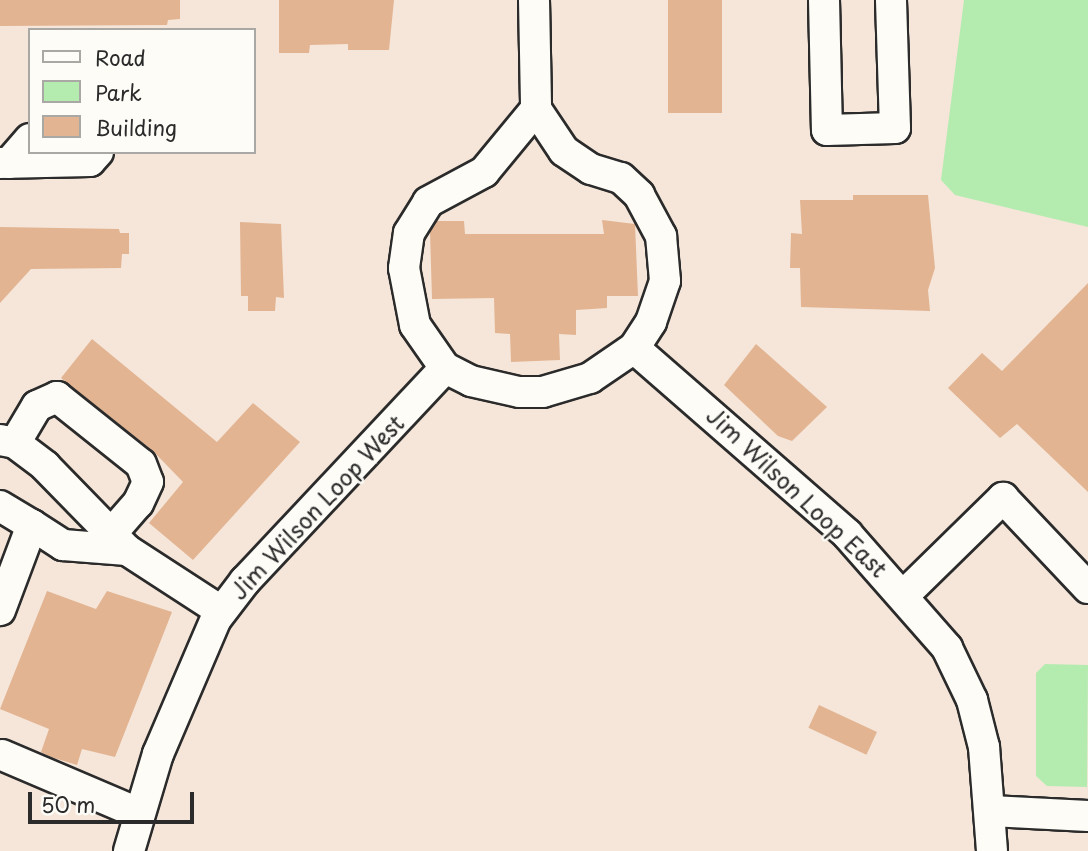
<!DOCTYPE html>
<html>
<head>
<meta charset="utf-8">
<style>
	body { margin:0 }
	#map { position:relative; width:1088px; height:851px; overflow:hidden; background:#fdfcf7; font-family:"Playpen Sans",sans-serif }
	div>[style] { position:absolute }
	.built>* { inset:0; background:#f5e6d9 }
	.green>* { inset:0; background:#b4ecb0 }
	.building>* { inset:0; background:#e2b492; transform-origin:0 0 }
	.roads { filter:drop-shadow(2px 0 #2b2b2b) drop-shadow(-2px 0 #2b2b2b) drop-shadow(0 2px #2b2b2b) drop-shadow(0 -2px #2b2b2b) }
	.minor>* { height:30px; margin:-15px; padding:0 15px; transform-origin:15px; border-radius:15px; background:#fdfcf7 }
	span { translate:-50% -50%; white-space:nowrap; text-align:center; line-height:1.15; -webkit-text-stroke:5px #fdfcf7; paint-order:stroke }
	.street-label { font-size:23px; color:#2b2b2b }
	.legend { position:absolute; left:28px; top:28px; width:228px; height:126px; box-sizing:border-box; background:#fdfcf7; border:2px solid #a9a8a5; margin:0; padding:9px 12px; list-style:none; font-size:21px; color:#2b2b2b }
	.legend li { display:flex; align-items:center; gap:14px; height:35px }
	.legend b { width:35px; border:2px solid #a9a8a5 }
	.scale { position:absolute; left:28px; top:792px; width:166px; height:32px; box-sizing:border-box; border:4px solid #2b2b2b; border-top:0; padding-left:9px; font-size:21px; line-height:24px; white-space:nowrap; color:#2b2b2b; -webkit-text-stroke:5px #fdfcf7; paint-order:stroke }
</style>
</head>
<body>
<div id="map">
	<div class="built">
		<i style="clip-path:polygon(evenodd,0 0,1088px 0,1088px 851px,0 851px,0 0,30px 30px,254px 30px,254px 152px,30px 152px,30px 30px)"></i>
	</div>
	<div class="green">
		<i style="clip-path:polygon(964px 0,1088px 0,1088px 227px,955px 195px,941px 180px)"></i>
		<i style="clip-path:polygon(1045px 664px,1088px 665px,1087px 787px,1047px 786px,1036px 776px,1036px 673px)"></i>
	</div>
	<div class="building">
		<i style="clip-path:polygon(0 0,180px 0,180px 19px,168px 20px,167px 25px,0 26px)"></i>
		<i style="clip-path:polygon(279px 0,394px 0,389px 50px,348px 50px,348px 44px,310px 45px,309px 53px,279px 53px)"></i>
		<i style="left:668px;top:0;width:54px;height:113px"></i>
		<i style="clip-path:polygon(853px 195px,928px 195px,935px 268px,928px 290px,930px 311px,801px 307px,800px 268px,790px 268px,791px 233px,802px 234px,800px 200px,853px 200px)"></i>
		<i style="clip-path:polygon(602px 220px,635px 224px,638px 296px,607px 296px,607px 308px,576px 310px,576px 335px,559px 334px,560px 360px,511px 362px,510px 334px,495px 333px,494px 298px,432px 299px,430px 232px,437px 221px,464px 221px,465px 234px,604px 234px)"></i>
		<i style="clip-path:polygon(240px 222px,281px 224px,284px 298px,276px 297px,275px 311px,248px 311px,248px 296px,241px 296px)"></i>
		<i style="clip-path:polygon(0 227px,119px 229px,120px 233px,129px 233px,129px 254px,122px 254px,121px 268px,31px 269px,0 303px)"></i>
		<i style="clip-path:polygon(1088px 283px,1088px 492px,1017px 424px,1000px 438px,948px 388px,982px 353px,1002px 371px)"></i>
		<i style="clip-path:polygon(92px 339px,217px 442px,253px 403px,300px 442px,193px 560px,149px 523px,183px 482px,152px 450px,61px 378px)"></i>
		<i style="clip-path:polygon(756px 344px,827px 407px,792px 441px,778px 436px,724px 385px)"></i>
		<i style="clip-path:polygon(47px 591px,96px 609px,107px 591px,172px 612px,115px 757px,82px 749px,77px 765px,51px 757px,41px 752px,49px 729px,0 709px)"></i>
		<i style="left:819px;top:705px;width:64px;height:25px;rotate:25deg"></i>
	</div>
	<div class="roads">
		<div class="minor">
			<i style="left:534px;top:0;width:109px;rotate:88.9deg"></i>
			<i style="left:536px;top:109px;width:50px;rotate:56.3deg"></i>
			<i style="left:564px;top:151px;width:32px;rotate:34deg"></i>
			<i style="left:591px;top:169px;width:31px;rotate:17deg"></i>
			<i style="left:621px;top:178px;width:25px;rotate:43deg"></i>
			<i style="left:639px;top:195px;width:47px;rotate:61.8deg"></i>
			<i style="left:661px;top:236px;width:45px;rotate:84.9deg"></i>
			<i style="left:665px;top:281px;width:43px;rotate:108.9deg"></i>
			<i style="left:651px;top:322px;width:31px;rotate:123deg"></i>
			<i style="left:634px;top:348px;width:53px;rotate:145.7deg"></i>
			<i style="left:590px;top:378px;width:49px;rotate:163.4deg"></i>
			<i style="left:543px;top:392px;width:24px;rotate:180deg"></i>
			<i style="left:519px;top:392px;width:49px;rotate:-167.1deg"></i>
			<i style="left:471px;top:381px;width:29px;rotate:-153deg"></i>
			<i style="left:445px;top:368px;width:52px;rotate:-124.9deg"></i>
			<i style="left:415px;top:325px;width:58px;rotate:-100.9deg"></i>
			<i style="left:404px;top:268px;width:35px;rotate:-82deg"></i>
			<i style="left:409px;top:233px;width:36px;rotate:-58deg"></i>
			<i style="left:428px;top:202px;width:64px;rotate:-28.2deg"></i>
			<i style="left:484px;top:172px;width:82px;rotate:-50.5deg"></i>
			<i style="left:824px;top:0;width:130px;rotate:88.7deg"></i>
			<i style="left:827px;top:130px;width:68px;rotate:-1.7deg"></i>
			<i style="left:895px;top:128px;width:128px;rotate:-91.8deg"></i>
			<i style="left:0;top:163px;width:90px;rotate:-1.3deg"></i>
			<i style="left:90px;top:161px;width:12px;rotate:-48deg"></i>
			<i style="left:9px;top:163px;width:32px;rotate:-49deg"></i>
			<i style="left:634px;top:348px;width:283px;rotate:41.1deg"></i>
			<i style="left:847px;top:534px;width:152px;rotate:48.7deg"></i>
			<i style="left:947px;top:648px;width:58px;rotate:64.3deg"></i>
			<i style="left:972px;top:700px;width:49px;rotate:75.7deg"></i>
			<i style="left:984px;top:747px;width:104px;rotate:85.6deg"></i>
			<i style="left:0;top:440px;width:15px;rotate:11deg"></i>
			<i style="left:15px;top:443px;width:38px;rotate:37deg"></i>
			<i style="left:45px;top:466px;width:113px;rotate:45.7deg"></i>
			<i style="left:15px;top:443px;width:43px;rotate:-59.3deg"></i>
			<i style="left:37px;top:406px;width:22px;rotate:-24deg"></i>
			<i style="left:57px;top:397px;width:107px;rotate:38.6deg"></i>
			<i style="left:141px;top:464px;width:19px;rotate:69deg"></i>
			<i style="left:148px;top:482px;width:23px;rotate:115deg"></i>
			<i style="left:138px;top:503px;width:41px;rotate:131.1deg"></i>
			<i style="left:0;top:506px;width:37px;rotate:31deg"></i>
			<i style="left:32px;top:525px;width:91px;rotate:110.6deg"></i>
			<i style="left:32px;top:525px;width:37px;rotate:33deg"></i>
			<i style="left:63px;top:545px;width:64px;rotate:4.5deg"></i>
			<i style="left:127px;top:550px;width:112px;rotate:33deg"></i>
			<i style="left:904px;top:595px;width:139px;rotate:-44.4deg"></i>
			<i style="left:1003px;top:498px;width:124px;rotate:46.6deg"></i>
			<i style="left:2px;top:755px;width:148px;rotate:23.1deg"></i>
			<i style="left:991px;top:811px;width:97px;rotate:3deg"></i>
			<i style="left:129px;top:851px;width:101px;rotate:-73.4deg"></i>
			<i style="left:158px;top:754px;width:147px;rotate:-66.8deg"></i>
			<i style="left:216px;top:619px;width:48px;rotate:-52.7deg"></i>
			<i style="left:245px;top:581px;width:292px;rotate:-46.8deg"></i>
		</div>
	</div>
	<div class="street-label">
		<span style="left:797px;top:492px;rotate:43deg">Jim Wilson Loop East</span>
		<span style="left:317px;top:507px;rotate:-47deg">Jim Wilson Loop West</span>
	</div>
	<ul class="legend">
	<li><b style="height:9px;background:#fdfcf7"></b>Road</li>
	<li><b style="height:19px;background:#b4ecb0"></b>Park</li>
	<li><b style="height:19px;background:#e2b492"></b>Building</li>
	</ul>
	<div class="scale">50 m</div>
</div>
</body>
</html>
